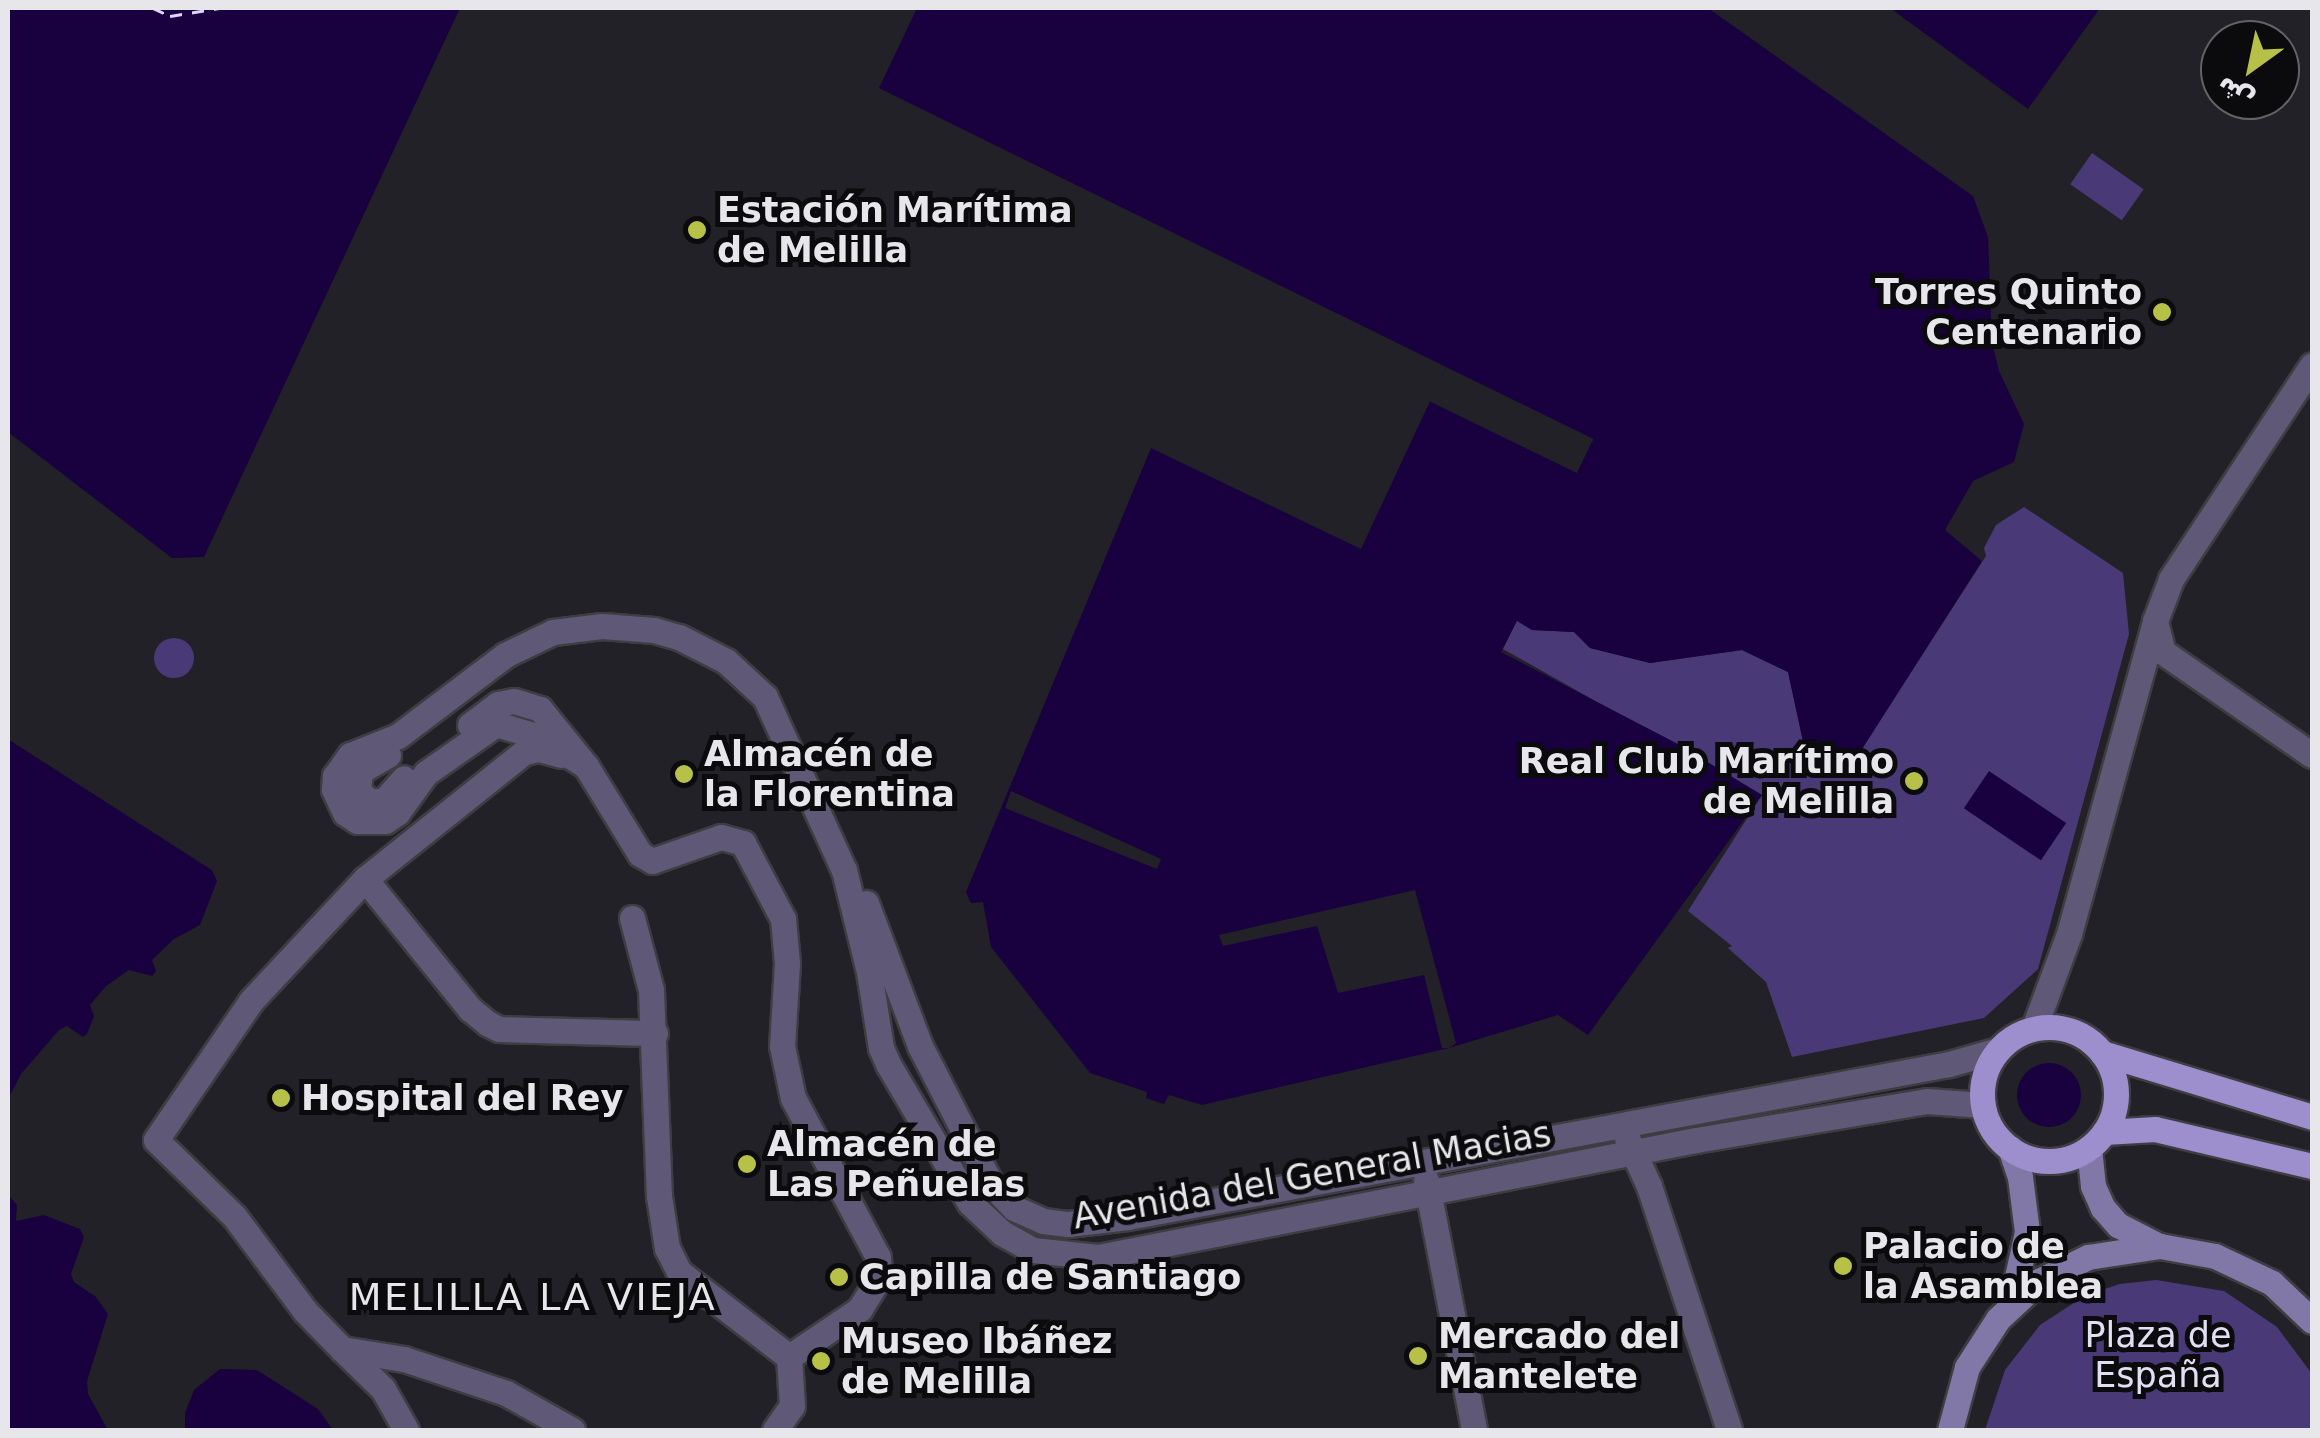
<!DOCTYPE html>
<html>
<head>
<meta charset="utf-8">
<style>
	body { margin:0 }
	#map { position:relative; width:2320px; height:1438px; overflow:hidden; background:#222127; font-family:"DejaVu Sans","Noto Naskh Arabic",sans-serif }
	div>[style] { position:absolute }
	.green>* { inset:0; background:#4a3977; transform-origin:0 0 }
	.round { border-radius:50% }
	.water>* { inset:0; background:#19003e; transform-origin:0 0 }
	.pier>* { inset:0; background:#222127; transform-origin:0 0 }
	.ferry>* { height:2.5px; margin-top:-1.25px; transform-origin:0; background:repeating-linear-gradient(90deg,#ddd5fe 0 12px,transparent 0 22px) }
	.roads { filter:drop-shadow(2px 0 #3e3d42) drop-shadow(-2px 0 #3e3d42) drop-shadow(0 2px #3e3d42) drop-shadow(0 -2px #3e3d42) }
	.street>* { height:25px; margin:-12.5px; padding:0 12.5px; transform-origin:12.5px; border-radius:12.5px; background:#5f5977 }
	.secondary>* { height:25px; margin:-12.5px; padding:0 12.5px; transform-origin:12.5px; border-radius:12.5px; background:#8278a8 }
	.primary>* { height:25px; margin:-12.5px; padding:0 12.5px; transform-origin:12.5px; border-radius:12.5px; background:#9d8fce }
	.primary>.ring { margin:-12.5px; padding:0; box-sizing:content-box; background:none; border:25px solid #9d8fce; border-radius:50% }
	.dots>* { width:28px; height:28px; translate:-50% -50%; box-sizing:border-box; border:5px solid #0b0b0e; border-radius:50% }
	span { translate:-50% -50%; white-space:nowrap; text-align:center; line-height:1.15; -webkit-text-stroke:10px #0b0b0e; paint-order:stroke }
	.poi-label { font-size:35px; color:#e7e7eb; font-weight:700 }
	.left { translate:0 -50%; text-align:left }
	.right { translate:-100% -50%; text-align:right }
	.street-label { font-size:35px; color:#e7e7eb }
	.park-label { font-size:35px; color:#e2dff3 }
	.neighbourhood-label { font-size:38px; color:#e7e7eb; letter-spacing:2.5px }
	.frame { position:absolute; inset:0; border:10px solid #e7e7eb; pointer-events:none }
	.north { position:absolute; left:2200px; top:20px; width:100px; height:100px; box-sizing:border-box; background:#0b0b0e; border:2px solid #636366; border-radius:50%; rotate:213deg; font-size:28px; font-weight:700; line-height:40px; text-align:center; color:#e7e7eb }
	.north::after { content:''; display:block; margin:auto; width:35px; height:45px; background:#b7c148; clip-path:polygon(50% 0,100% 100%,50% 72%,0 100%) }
</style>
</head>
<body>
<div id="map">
	<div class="green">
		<i style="left:2092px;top:153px;width:63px;height:38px;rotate:35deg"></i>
		<i style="clip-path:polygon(2024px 507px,2123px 573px,2129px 634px,2038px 969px,1984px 1018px,1792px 1057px,1766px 982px,1728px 948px,1732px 946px,1688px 911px,1762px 795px,1503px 649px,1517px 620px,1532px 630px,1574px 632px,1590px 648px,1650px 663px,1742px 650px,1788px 672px,1804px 746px,1850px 767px,1986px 556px,1984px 548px,1996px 525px)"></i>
		<i class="round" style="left:154px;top:638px;width:40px;height:40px"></i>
		<i style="clip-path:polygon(2156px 1280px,2224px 1291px,2277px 1327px,2312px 1374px,2312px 1430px,1985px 1430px,2005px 1370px,2040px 1325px,2086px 1295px,2120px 1284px)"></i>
	</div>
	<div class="water">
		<i style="clip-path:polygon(8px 8px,460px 8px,204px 557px,172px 558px,8px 432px)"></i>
		<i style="clip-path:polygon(917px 8px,1708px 8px,1973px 196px,1988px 237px,1992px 342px,1999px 371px,2024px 424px,2014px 462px,1973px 481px,1945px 530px,1982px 561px,1850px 768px,1804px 746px,1788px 672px,1742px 650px,1650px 663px,1590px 648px,1574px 632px,1532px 630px,1517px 621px,1501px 652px,1676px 743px,1762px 795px,1588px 1035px,1558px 1015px,1449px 1048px,1202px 1105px,1169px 1095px,1164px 1104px,1146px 1098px,1147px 1092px,1090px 1073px,991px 947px,983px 902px,971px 903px,966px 892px,1151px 448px,1361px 549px,1446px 367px,879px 88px)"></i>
		<i style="clip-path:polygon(1890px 8px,2100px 8px,2028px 109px)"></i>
		<i style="clip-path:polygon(8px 739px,212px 870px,217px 881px,200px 925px,174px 939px,152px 960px,156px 971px,152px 976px,129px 970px,106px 986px,90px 1005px,94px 1016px,87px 1034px,83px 1037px,67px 1026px,59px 1030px,21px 1074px,8px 1099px)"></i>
		<i style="left:1989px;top:771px;width:93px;height:45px;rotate:34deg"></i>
		<i class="round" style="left:2017px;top:1063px;width:64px;height:64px"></i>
		<i style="clip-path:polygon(8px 1195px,17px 1205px,16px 1221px,44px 1215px,80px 1229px,84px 1237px,71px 1274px,74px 1282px,96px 1297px,108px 1314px,87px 1381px,88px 1394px,108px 1430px,8px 1430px)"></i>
		<i style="clip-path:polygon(220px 1369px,257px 1370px,318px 1409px,333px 1430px,185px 1430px,185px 1413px,194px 1390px)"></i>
	</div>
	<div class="pier">
		<i style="left:1446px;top:367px;width:164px;height:38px;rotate:26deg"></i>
		<i style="clip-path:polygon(8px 734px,177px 841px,215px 867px,212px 870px,8px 739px)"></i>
		<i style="clip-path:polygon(1011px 791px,1161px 859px,1157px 869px,1005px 808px)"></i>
		<i style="clip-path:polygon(1415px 890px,1456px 1043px,1449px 1048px,1442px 1048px,1424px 975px,1338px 993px,1317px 926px,1223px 946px,1219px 935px)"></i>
	</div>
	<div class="ferry">
		<i style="left:153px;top:8px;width:19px;rotate:25deg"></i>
		<i style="left:170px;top:16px;width:50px;rotate:-9.3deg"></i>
	</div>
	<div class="roads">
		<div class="street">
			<i style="left:2155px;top:621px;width:32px;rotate:76deg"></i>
			<i style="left:2163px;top:652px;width:181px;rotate:34.7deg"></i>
			<i style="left:470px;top:725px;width:35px;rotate:-37deg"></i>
			<i style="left:498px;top:704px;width:16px;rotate:-11deg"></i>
			<i style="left:514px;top:701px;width:27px;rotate:17deg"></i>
			<i style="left:540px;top:709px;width:73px;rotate:51.1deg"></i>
			<i style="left:586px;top:766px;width:103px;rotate:58.5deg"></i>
			<i style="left:640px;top:854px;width:14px;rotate:30deg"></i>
			<i style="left:652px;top:861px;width:73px;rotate:-19.2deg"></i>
			<i style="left:721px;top:837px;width:23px;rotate:15deg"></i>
			<i style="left:743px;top:843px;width:86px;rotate:62.2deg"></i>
			<i style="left:783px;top:919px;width:44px;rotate:84.8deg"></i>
			<i style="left:787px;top:963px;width:83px;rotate:93.4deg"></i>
			<i style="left:782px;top:1046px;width:53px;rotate:78.1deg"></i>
			<i style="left:793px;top:1098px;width:180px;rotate:61.9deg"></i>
			<i style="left:878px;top:1257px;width:21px;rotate:87deg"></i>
			<i style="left:879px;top:1278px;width:36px;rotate:122deg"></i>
			<i style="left:860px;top:1309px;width:86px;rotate:145.9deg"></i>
			<i style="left:388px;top:755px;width:32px;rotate:150deg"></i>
			<i style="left:360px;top:771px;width:20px;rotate:96deg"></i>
			<i style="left:358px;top:791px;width:15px;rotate:42deg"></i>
			<i style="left:369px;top:801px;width:15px"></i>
			<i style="left:384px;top:801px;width:30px;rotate:-49deg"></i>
			<i style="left:561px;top:755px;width:24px;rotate:-165deg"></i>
			<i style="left:538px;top:749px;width:14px;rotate:168deg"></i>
			<i style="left:524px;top:752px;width:203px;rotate:141.4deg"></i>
			<i style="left:365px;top:879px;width:167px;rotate:133.1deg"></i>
			<i style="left:251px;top:1001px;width:168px;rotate:124.4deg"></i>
			<i style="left:156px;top:1140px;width:109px;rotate:44.3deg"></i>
			<i style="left:234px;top:1216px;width:119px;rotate:53.2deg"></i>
			<i style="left:305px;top:1311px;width:53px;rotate:45.8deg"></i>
			<i style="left:342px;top:1349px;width:63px;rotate:9.2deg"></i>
			<i style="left:404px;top:1359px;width:108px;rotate:18.4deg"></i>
			<i style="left:506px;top:1393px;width:76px;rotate:29.3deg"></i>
			<i style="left:586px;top:766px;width:54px;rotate:-147.8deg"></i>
			<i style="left:540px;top:737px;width:46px;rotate:-163.5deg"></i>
			<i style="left:496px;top:724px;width:85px;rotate:145deg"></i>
			<i style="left:426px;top:773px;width:49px;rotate:125.9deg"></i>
			<i style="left:397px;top:813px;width:14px;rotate:146deg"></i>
			<i style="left:385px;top:821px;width:28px;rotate:180deg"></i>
			<i style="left:357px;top:821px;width:14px;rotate:-146deg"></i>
			<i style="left:345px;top:813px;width:26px;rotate:-115deg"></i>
			<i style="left:334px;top:789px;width:13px;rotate:-86deg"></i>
			<i style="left:335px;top:776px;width:26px;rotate:-54deg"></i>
			<i style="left:350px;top:755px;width:52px;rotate:-21.6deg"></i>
			<i style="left:398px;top:736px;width:134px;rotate:-37.1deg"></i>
			<i style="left:505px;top:655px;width:53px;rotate:-25.6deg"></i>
			<i style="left:553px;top:632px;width:49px;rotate:-7deg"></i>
			<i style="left:602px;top:626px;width:52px;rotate:4.4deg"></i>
			<i style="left:654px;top:630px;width:26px;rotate:16deg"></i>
			<i style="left:679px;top:637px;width:53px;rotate:27.1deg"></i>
			<i style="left:726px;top:661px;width:53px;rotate:42.7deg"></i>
			<i style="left:765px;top:697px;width:190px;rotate:65.5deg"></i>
			<i style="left:844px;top:870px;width:105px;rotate:76.2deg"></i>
			<i style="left:869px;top:972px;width:77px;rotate:81deg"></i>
			<i style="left:881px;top:1048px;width:17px;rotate:66deg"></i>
			<i style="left:888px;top:1064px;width:161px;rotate:59.5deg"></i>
			<i style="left:970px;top:1203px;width:44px;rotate:43.2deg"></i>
			<i style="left:1002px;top:1233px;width:35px;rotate:29deg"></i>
			<i style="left:1033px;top:1250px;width:65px;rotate:6.1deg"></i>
			<i style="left:1098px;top:1257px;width:609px;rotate:-11.07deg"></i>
			<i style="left:1696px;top:1140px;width:234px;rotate:-9.6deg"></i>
			<i style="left:1927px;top:1101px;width:56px;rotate:4.1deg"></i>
			<i style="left:365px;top:879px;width:167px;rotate:51.1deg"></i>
			<i style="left:470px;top:1009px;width:22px;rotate:39deg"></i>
			<i style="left:487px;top:1023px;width:13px;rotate:27deg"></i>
			<i style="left:499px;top:1029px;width:156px;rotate:1.5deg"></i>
			<i style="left:866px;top:903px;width:153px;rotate:69.3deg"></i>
			<i style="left:920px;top:1046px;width:155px;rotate:62.8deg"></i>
			<i style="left:991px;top:1184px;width:33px;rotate:46deg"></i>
			<i style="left:1014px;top:1208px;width:32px;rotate:24deg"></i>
			<i style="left:1043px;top:1221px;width:25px;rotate:7deg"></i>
			<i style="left:1068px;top:1224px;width:60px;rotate:-6.7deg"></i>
			<i style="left:1128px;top:1217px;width:835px;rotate:-10.56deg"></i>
			<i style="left:1949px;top:1064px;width:51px;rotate:-15.9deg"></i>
			<i style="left:632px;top:918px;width:74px;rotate:75.2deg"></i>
			<i style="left:651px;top:990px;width:206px;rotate:87.8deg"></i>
			<i style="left:659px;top:1196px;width:53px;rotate:81.3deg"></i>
			<i style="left:667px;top:1248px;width:27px;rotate:63deg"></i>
			<i style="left:679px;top:1272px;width:139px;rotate:37.7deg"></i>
			<i style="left:2034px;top:1028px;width:100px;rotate:-69.6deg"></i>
			<i style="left:2069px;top:934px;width:325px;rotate:-74.6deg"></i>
			<i style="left:2155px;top:621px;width:45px;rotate:-69.1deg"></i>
			<i style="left:2171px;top:579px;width:256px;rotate:-56.6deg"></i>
			<i style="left:1627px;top:1138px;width:53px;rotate:65.4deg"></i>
			<i style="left:1649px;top:1186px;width:257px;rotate:71.8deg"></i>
			<i style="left:1426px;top:1180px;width:255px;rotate:79.1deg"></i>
			<i style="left:342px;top:1349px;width:57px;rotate:44.3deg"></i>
			<i style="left:383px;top:1389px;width:47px;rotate:60.7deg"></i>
			<i style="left:775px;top:1430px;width:29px;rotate:-55deg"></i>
			<i style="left:792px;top:1406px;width:49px;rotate:-93.5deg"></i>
		</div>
		<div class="secondary">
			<i style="left:2010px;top:1148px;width:31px;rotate:71deg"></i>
			<i style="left:2020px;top:1177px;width:55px;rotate:82.7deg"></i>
			<i style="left:2027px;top:1232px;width:74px;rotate:102.5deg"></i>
			<i style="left:2089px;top:1148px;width:38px;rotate:84deg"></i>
			<i style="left:2093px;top:1186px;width:24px;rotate:66deg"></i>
			<i style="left:2103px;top:1208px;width:23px;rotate:49deg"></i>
			<i style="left:2118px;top:1225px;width:44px;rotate:27.1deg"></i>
			<i style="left:1950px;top:1430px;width:65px;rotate:-74.9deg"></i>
			<i style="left:1967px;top:1367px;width:57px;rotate:-57.1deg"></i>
			<i style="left:1998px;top:1319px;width:56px;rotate:-42.8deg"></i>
			<i style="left:2039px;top:1281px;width:55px;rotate:-26.1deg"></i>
			<i style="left:2088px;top:1257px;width:73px;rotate:-8.7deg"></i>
			<i style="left:2160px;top:1246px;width:56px;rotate:10.3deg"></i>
			<i style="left:2215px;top:1256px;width:63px;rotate:25.3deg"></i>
			<i style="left:2272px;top:1283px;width:55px;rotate:43.5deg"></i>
		</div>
		<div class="primary">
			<i class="ring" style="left:1982px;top:1027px;width:109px;height:109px"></i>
			<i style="left:2102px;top:1053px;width:220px;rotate:16.9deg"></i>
			<i style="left:2104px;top:1132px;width:51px;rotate:-3.4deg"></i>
			<i style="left:2155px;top:1129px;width:161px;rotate:13.3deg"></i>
		</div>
	</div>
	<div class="dots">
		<i style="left:697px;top:230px;background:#b7c148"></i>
		<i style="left:2162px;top:312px;background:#b7c148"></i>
		<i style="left:684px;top:774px;background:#b7c148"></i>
		<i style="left:1914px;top:781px;background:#b7c148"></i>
		<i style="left:281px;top:1098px;background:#b7c148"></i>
		<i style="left:747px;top:1164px;background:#b7c148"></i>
		<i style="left:1843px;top:1266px;background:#b7c148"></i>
		<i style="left:839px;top:1277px;background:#b7c148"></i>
		<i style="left:1418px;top:1356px;background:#b7c148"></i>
		<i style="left:821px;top:1361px;background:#b7c148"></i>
	</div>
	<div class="poi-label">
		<span class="left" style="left:717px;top:230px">Estación Marítima<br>de Melilla</span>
		<span class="right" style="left:2142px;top:312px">Torres Quinto<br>Centenario</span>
		<span class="left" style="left:704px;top:774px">Almacén de<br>la Florentina</span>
		<span class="right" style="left:1894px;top:781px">Real Club Marítimo<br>de Melilla</span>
		<span class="left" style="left:301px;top:1098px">Hospital del Rey</span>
		<span class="left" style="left:767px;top:1164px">Almacén de<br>Las Peñuelas</span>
		<span class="left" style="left:1863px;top:1266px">Palacio de<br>la Asamblea</span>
		<span class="left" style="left:859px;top:1277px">Capilla de Santiago</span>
		<span class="left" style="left:1438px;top:1356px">Mercado del<br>Mantelete</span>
		<span class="left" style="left:841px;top:1361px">Museo Ibáñez<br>de Melilla</span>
	</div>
	<div class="street-label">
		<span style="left:1312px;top:1175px;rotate:-10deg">Avenida del General Macias</span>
	</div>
	<div class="park-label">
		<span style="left:2158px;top:1355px">Plaza de<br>España</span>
	</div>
	<div class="neighbourhood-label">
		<span style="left:533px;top:1298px">MELILLA LA VIEJA</span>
	</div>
	<div class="frame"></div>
	<div class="north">ش</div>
</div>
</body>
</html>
